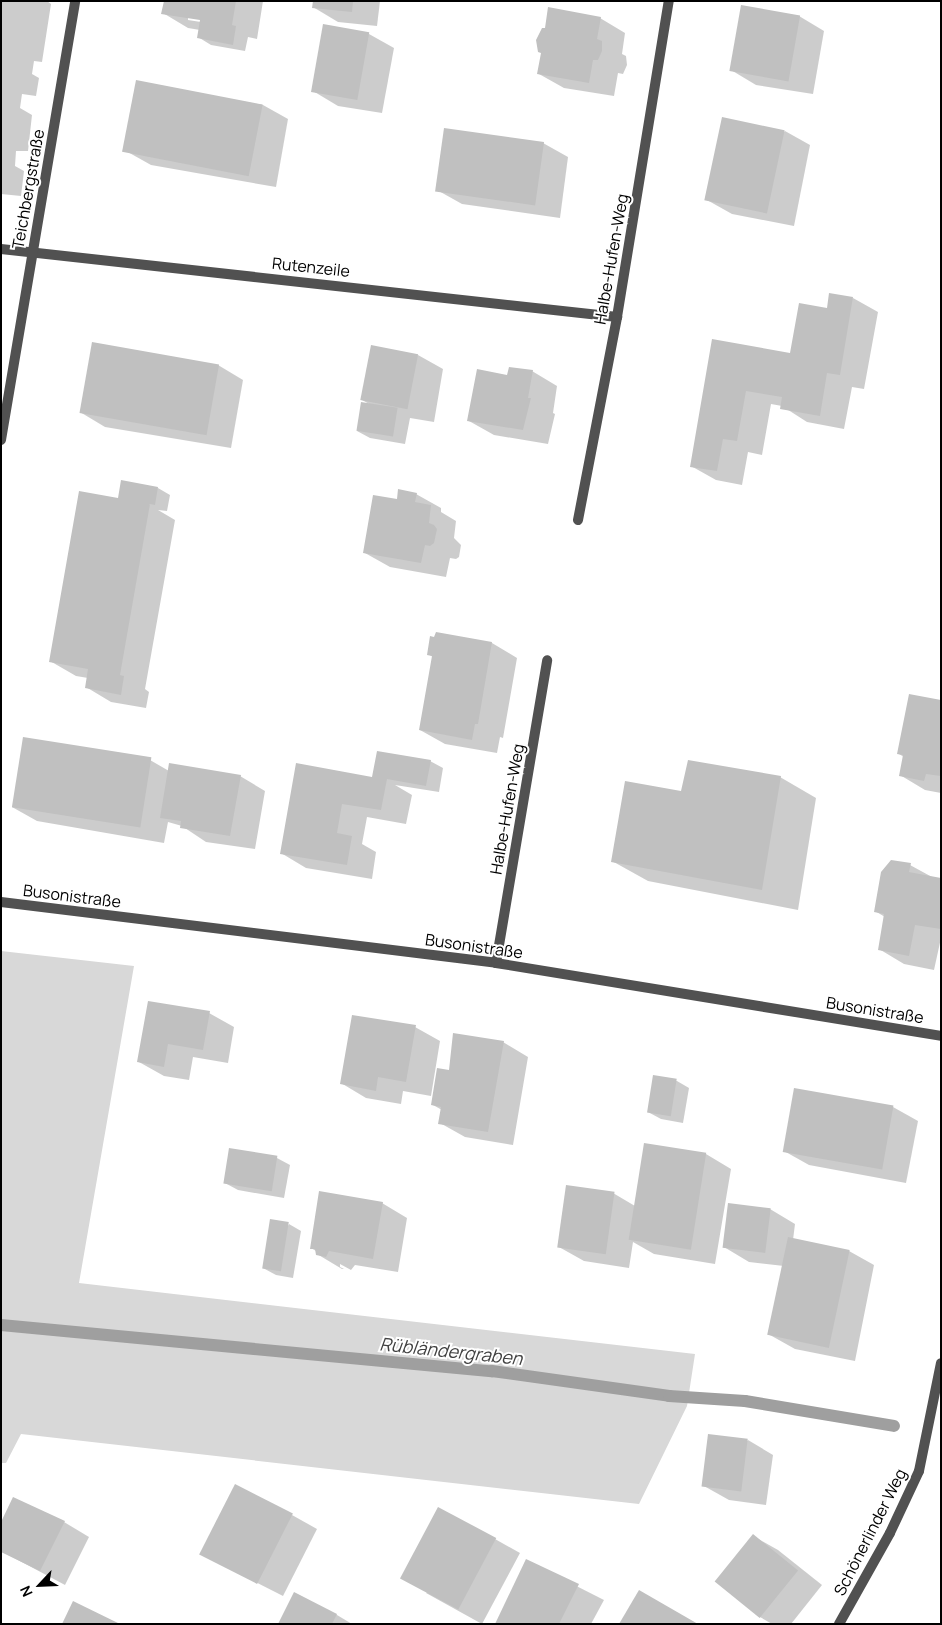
<!DOCTYPE html>
<html>
<head>
<meta charset="utf-8">
<style>
	body { margin:0 }
	#map { position:relative; width:942px; height:1625px; overflow:hidden; background:#fff; font-family:Manrope,sans-serif }
	div>[style] { position:absolute }
	.green>* { inset:0; background:#d8d8d8 }
	.shadow>* { inset:0; background:#0003 }
	.stream>* { height:12px; margin:-6px; padding:0 6px; transform-origin:6px; border-radius:6px; background:#9f9f9f }
	.building>* { inset:0; background:#c0c0c0; transform-origin:0 0 }
	.street>* { height:10px; margin:-5px; padding:0 5px; transform-origin:5px; border-radius:5px; background:#515151 }
	span { translate:-50% -50%; white-space:nowrap; text-align:center; line-height:1.15; -webkit-text-stroke:4px #fff; paint-order:stroke }
	.street-label { font-size:16px; color:#000 }
	.water-label { font-size:18px; color:#404040; font-style:italic }
	.frame { position:absolute; inset:0; border:2px solid #000; pointer-events:none }
	.north { position:absolute; left:15px; top:1560px; width:50px; height:50px; -webkit-text-stroke:4px #fff; paint-order:stroke; rotate:245deg; font-size:14px; font-weight:700; line-height:20px; text-align:center; color:#000 }
	.north::after { content:''; display:block; margin:auto; width:18px; height:22px; background:#000; clip-path:polygon(50% 0,100% 100%,50% 72%,0 100%) }
</style>
</head>
<body>
<div id="map">
	<div class="green">
		<i style="clip-path:polygon(1px 951px,134px 966px,79px 1283px,695px 1354px,687px 1406px,639px 1504px,21px 1434px,6px 1463px,1px 1463px)"></i>
	</div>
	<div class="shadow">
		<i style="clip-path:polygon(1px 1px,47px 1px,51px 4px,42px 62px,34px 61px,32px 74px,39px 78px,36px 96px,22px 94px,20px 108px,32px 115px,28px 151px,16px 151px,15px 166px,24px 171px,21px 196px,1px 194px)"></i>
		<i style="clip-path:polygon(evenodd,165px 1px,263px 1px,257px 39px,248px 37px,245px 51px,211px 45px,198px 37px,200px 30px,188px 28px,163px 13px,165px 1px,188px 17px,201px 19px,201px 22px,188px 20px,188px 17px)"></i>
		<i style="clip-path:polygon(314px 1px,380px 1px,377px 26px,338px 22px,313px 7px)"></i>
		<i style="clip-path:polygon(799px 16px,824px 31px,813px 94px,756px 85px,731px 70px)"></i>
		<i style="clip-path:polygon(600px 18px,625px 33px,622px 54px,626px 56px,627px 65px,623px 74px,618px 73px,614px 96px,564px 88px,539px 74px,542px 53px)"></i>
		<i style="clip-path:polygon(369px 34px,394px 48px,382px 113px,338px 106px,313px 91px)"></i>
		<i style="clip-path:polygon(137px 82px,263px 105px,288px 119px,276px 187px,151px 165px,126px 151px)"></i>
		<i style="clip-path:polygon(785px 131px,810px 145px,794px 226px,732px 214px,707px 200px)"></i>
		<i style="clip-path:polygon(543px 143px,568px 157px,560px 218px,462px 204px,437px 190px)"></i>
		<i style="clip-path:polygon(853px 298px,878px 312px,864px 389px,852px 387px,844px 429px,807px 422px,782px 406px,771px 404px,762px 455px,748px 452px,742px 485px,716px 480px,691px 466px,713px 341px,791px 354px,828px 310px)"></i>
		<i style="clip-path:polygon(418px 355px,443px 369px,434px 422px,410px 418px,405px 444px,370px 438px,357px 431px,371px 405px,362px 400px)"></i>
		<i style="clip-path:polygon(218px 365px,243px 380px,231px 448px,105px 427px,80px 412px)"></i>
		<i style="clip-path:polygon(532px 371px,557px 386px,553px 413px,555px 414px,548px 444px,494px 435px,469px 421px,508px 376px)"></i>
		<i style="clip-path:polygon(evenodd,158px 488px,170px 495px,167px 511px,158px 510px,175px 520px,145px 689px,149px 692px,146px 708px,111px 702px,86px 687px,88px 678px,76px 676px,50px 661px,124px 501px,158px 488px,131px 499px,150px 503px,150px 505px,131px 499px)"></i>
		<i style="clip-path:polygon(416px 494px,441px 508px,441px 512px,456px 521px,454px 538px,461px 545px,459px 557px,456px 559px,450px 558px,446px 577px,390px 567px,365px 553px,398px 500px)"></i>
		<i style="clip-path:polygon(437px 634px,492px 643px,517px 658px,503px 738px,500px 737px,497px 753px,445px 744px,420px 730px,433px 657px,428px 654px)"></i>
		<i style="clip-path:polygon(941px 701px,941px 793px,925px 790px,900px 775px,904px 757px,899px 754px)"></i>
		<i style="clip-path:polygon(150px 760px,169px 771px,240px 776px,265px 791px,255px 849px,206px 842px,182px 826px,168px 822px,164px 843px,37px 821px,12px 807px)"></i>
		<i style="clip-path:polygon(430px 761px,443px 768px,439px 792px,395px 785px,412px 795px,406px 824px,367px 817px,362px 844px,376px 852px,372px 879px,306px 868px,281px 853px,373px 778px)"></i>
		<i style="clip-path:polygon(780px 777px,816px 798px,798px 910px,648px 881px,612px 861px,682px 792px)"></i>
		<i style="clip-path:polygon(910px 865px,932px 877px,941px 879px,941px 938px,934px 970px,904px 964px,879px 949px,885px 917px,875px 911px)"></i>
		<i style="clip-path:polygon(209px 1013px,234px 1027px,228px 1063px,193px 1057px,189px 1080px,164px 1076px,139px 1062px)"></i>
		<i style="clip-path:polygon(415px 1027px,440px 1041px,431px 1096px,403px 1091px,401px 1104px,366px 1098px,341px 1083px)"></i>
		<i style="clip-path:polygon(503px 1042px,528px 1057px,513px 1145px,465px 1137px,440px 1123px,442px 1110px,433px 1105px,450px 1071px)"></i>
		<i style="clip-path:polygon(654px 1077px,677px 1081px,689px 1088px,683px 1123px,661px 1119px,648px 1112px)"></i>
		<i style="clip-path:polygon(893px 1107px,918px 1121px,906px 1183px,809px 1165px,784px 1151px)"></i>
		<i style="clip-path:polygon(645px 1144px,706px 1154px,731px 1169px,715px 1264px,654px 1254px,633px 1242px,629px 1268px,584px 1261px,559px 1247px,613px 1193px,635px 1206px)"></i>
		<i style="clip-path:polygon(231px 1150px,277px 1158px,290px 1165px,284px 1198px,238px 1190px,225px 1183px)"></i>
		<i style="clip-path:polygon(382px 1203px,407px 1218px,398px 1272px,355px 1265px,351px 1270px,340px 1264px,340px 1267px,344px 1269px,342px 1269px,317px 1254px,316px 1251px,311px 1248px)"></i>
		<i style="clip-path:polygon(770px 1209px,795px 1224px,793px 1240px,849px 1251px,874px 1265px,855px 1361px,795px 1349px,770px 1335px,784px 1266px,749px 1262px,724px 1247px)"></i>
		<i style="clip-path:polygon(289px 1224px,301px 1231px,293px 1278px,276px 1275px,263px 1268px)"></i>
		<i style="clip-path:polygon(748px 1440px,773px 1455px,766px 1505px,729px 1500px,704px 1486px)"></i>
		<i style="clip-path:polygon(292px 1515px,317px 1529px,283px 1596px,226px 1567px)"></i>
		<i style="clip-path:polygon(64px 1522px,89px 1537px,65px 1585px,1px 1551px)"></i>
		<i style="clip-path:polygon(753px 1536px,778px 1550px,822px 1585px,791px 1624px,772px 1624px,760px 1617px)"></i>
		<i style="clip-path:polygon(495px 1539px,520px 1553px,482px 1624px,426px 1593px)"></i>
		<i style="clip-path:polygon(527px 1561px,604px 1600px,591px 1624px,496px 1624px)"></i>
		<i style="clip-path:polygon(295px 1593px,337px 1615px,352px 1624px,280px 1624px)"></i>
	</div>
	<div class="stream">
		<i style="left:1px;top:1325px;width:493px;rotate:5.4deg"></i>
		<i style="left:492px;top:1371px;width:179px;rotate:8deg"></i>
		<i style="left:669px;top:1396px;width:76px;rotate:3.8deg"></i>
		<i style="left:745px;top:1401px;width:151px;rotate:9.5deg"></i>
	</div>
	<div class="building">
		<i style="clip-path:polygon(164px 1px,236px 1px,232px 25px,236px 26px,233px 45px,197px 38px,200px 20px,161px 14px)"></i>
		<i style="clip-path:polygon(313px 1px,353px 1px,352px 12px,312px 8px)"></i>
		<i style="left:741px;top:5px;width:60px;height:67px;rotate:10deg"></i>
		<i style="clip-path:polygon(548px 7px,601px 17px,597px 39px,602px 41px,602px 51px,598px 60px,593px 60px,589px 83px,537px 74px,541px 53px,538px 52px,536px 40px,542px 28px,545px 28px)"></i>
		<i style="left:323px;top:24px;width:47px;height:69px;rotate:10deg"></i>
		<i style="left:136px;top:80px;width:129px;height:73px;rotate:11deg"></i>
		<i style="left:722px;top:117px;width:64px;height:85px;rotate:12deg"></i>
		<i style="left:444px;top:128px;width:101px;height:64px;rotate:8deg"></i>
		<i style="clip-path:polygon(829px 293px,853px 297px,840px 375px,827px 373px,820px 416px,780px 409px,782px 397px,746px 391px,737px 441px,723px 439px,717px 471px,690px 467px,712px 339px,790px 353px,799px 303px,827px 308px)"></i>
		<i style="left:92px;top:342px;width:129px;height:72px;rotate:10deg"></i>
		<i style="left:371px;top:345px;width:48px;height:56px;rotate:11deg"></i>
		<i style="clip-path:polygon(509px 367px,533px 370px,528px 398px,531px 398px,523px 430px,467px 421px,477px 369px,507px 375px)"></i>
		<i style="left:361px;top:402px;width:37px;height:29px;rotate:9deg"></i>
		<i style="clip-path:polygon(121px 480px,158px 487px,155px 505px,150px 504px,120px 675px,124px 676px,121px 695px,85px 688px,88px 669px,49px 662px,79px 491px,118px 498px)"></i>
		<i style="clip-path:polygon(398px 489px,417px 493px,415px 502px,431px 505px,429px 523px,434px 525px,437px 529px,434px 543px,430px 546px,425px 545px,421px 563px,363px 553px,373px 495px,397px 499px)"></i>
		<i style="clip-path:polygon(436px 632px,492px 642px,478px 724px,475px 724px,472px 740px,419px 730px,432px 656px,427px 655px,430px 636px,434px 637px)"></i>
		<i style="clip-path:polygon(909px 694px,941px 700px,941px 776px,926px 774px,924px 781px,899px 776px,903px 755px,897px 754px)"></i>
		<i style="left:23px;top:737px;width:130px;height:71px;rotate:9deg"></i>
		<i style="clip-path:polygon(377px 751px,431px 760px,426px 786px,387px 779px,381px 810px,342px 804px,337px 833px,352px 836px,347px 865px,280px 854px,296px 763px,372px 777px)"></i>
		<i style="clip-path:polygon(688px 760px,781px 776px,762px 890px,611px 862px,625px 781px,681px 791px)"></i>
		<i style="clip-path:polygon(169px 763px,241px 775px,230px 836px,180px 828px,181px 821px,160px 818px)"></i>
		<i style="clip-path:polygon(891px 860px,911px 863px,909px 872px,941px 878px,941px 929px,915px 925px,909px 956px,878px 950px,884px 914px,874px 912px,881px 872px)"></i>
		<i style="clip-path:polygon(148px 1001px,210px 1011px,203px 1050px,168px 1044px,164px 1067px,137px 1062px)"></i>
		<i style="clip-path:polygon(352px 1015px,416px 1025px,406px 1082px,378px 1077px,376px 1091px,340px 1084px)"></i>
		<i style="clip-path:polygon(453px 1033px,504px 1041px,488px 1132px,438px 1124px,441px 1107px,431px 1105px,437px 1068px,449px 1070px)"></i>
		<i style="left:653px;top:1075px;width:24px;height:38px;rotate:9deg"></i>
		<i style="left:794px;top:1088px;width:101px;height:65px;rotate:10deg"></i>
		<i style="left:644px;top:1143px;width:63px;height:98px;rotate:9deg"></i>
		<i style="left:229px;top:1148px;width:49px;height:36px;rotate:9deg"></i>
		<i style="left:566px;top:1185px;width:49px;height:63px;rotate:8deg"></i>
		<i style="clip-path:polygon(319px 1191px,383px 1202px,373px 1259px,329px 1251px,326px 1257px,316px 1255px,315px 1249px,310px 1249px)"></i>
		<i style="left:728px;top:1203px;width:43px;height:45px;rotate:7deg"></i>
		<i style="left:270px;top:1219px;width:19px;height:50px;rotate:9deg"></i>
		<i style="left:788px;top:1237px;width:63px;height:100px;rotate:12deg"></i>
		<i style="left:708px;top:1434px;width:40px;height:53px;rotate:7deg"></i>
		<i style="left:235px;top:1484px;width:65px;height:79px;rotate:27deg"></i>
		<i style="clip-path:polygon(13px 1497px,65px 1521px,40px 1571px,1px 1552px,1px 1522px)"></i>
		<i style="left:438px;top:1507px;width:66px;height:81px;rotate:28deg"></i>
		<i style="left:753px;top:1534px;width:58px;height:61px;rotate:39deg"></i>
		<i style="clip-path:polygon(526px 1559px,579px 1584px,559px 1624px,495px 1624px)"></i>
		<i style="clip-path:polygon(639px 1590px,698px 1624px,619px 1624px)"></i>
		<i style="clip-path:polygon(294px 1592px,337px 1614px,332px 1624px,278px 1624px)"></i>
		<i style="clip-path:polygon(73px 1601px,120px 1624px,62px 1624px)"></i>
	</div>
	<div class="street">
		<i style="left:1px;top:249px;width:620px;rotate:6.3deg"></i>
		<i style="left:1px;top:440px;width:445px;rotate:-80.4deg"></i>
		<i style="left:578px;top:520px;width:207px;rotate:-79.1deg"></i>
		<i style="left:617px;top:317px;width:320px;rotate:-80.7deg"></i>
		<i style="left:1px;top:902px;width:499px;rotate:7deg"></i>
		<i style="left:496px;top:963px;width:451px;rotate:9.3deg"></i>
		<i style="left:496px;top:963px;width:307px;rotate:-80.4deg"></i>
		<i style="left:839px;top:1624px;width:104px;rotate:-60.7deg"></i>
		<i style="left:890px;top:1533px;width:68px;rotate:-64.9deg"></i>
		<i style="left:919px;top:1471px;width:110px;rotate:-78.5deg"></i>
	</div>
	<div class="street-label">
		<span style="left:28px;top:189px;rotate:-80deg">Teichbergstraße</span>
		<span style="left:611px;top:259px;rotate:-80deg">Halbe-Hufen-Weg</span>
		<span style="left:311px;top:267px;rotate:6deg">Rutenzeile</span>
		<span style="left:507px;top:809px;rotate:-80deg">Halbe-Hufen-Weg</span>
		<span style="left:72px;top:896px;rotate:7deg">Busonistraße</span>
		<span style="left:474px;top:946px;rotate:8deg">Busonistraße</span>
		<span style="left:875px;top:1010px;rotate:9deg">Busonistraße</span>
		<span style="left:870px;top:1532px;rotate:-63deg">Schönerlinder Weg</span>
	</div>
	<div class="water-label">
		<span style="left:451px;top:1351px;rotate:6deg">Rübländergraben</span>
	</div>
	<div class="frame"></div>
	<div class="north">N</div>
</div>
</body>
</html>
